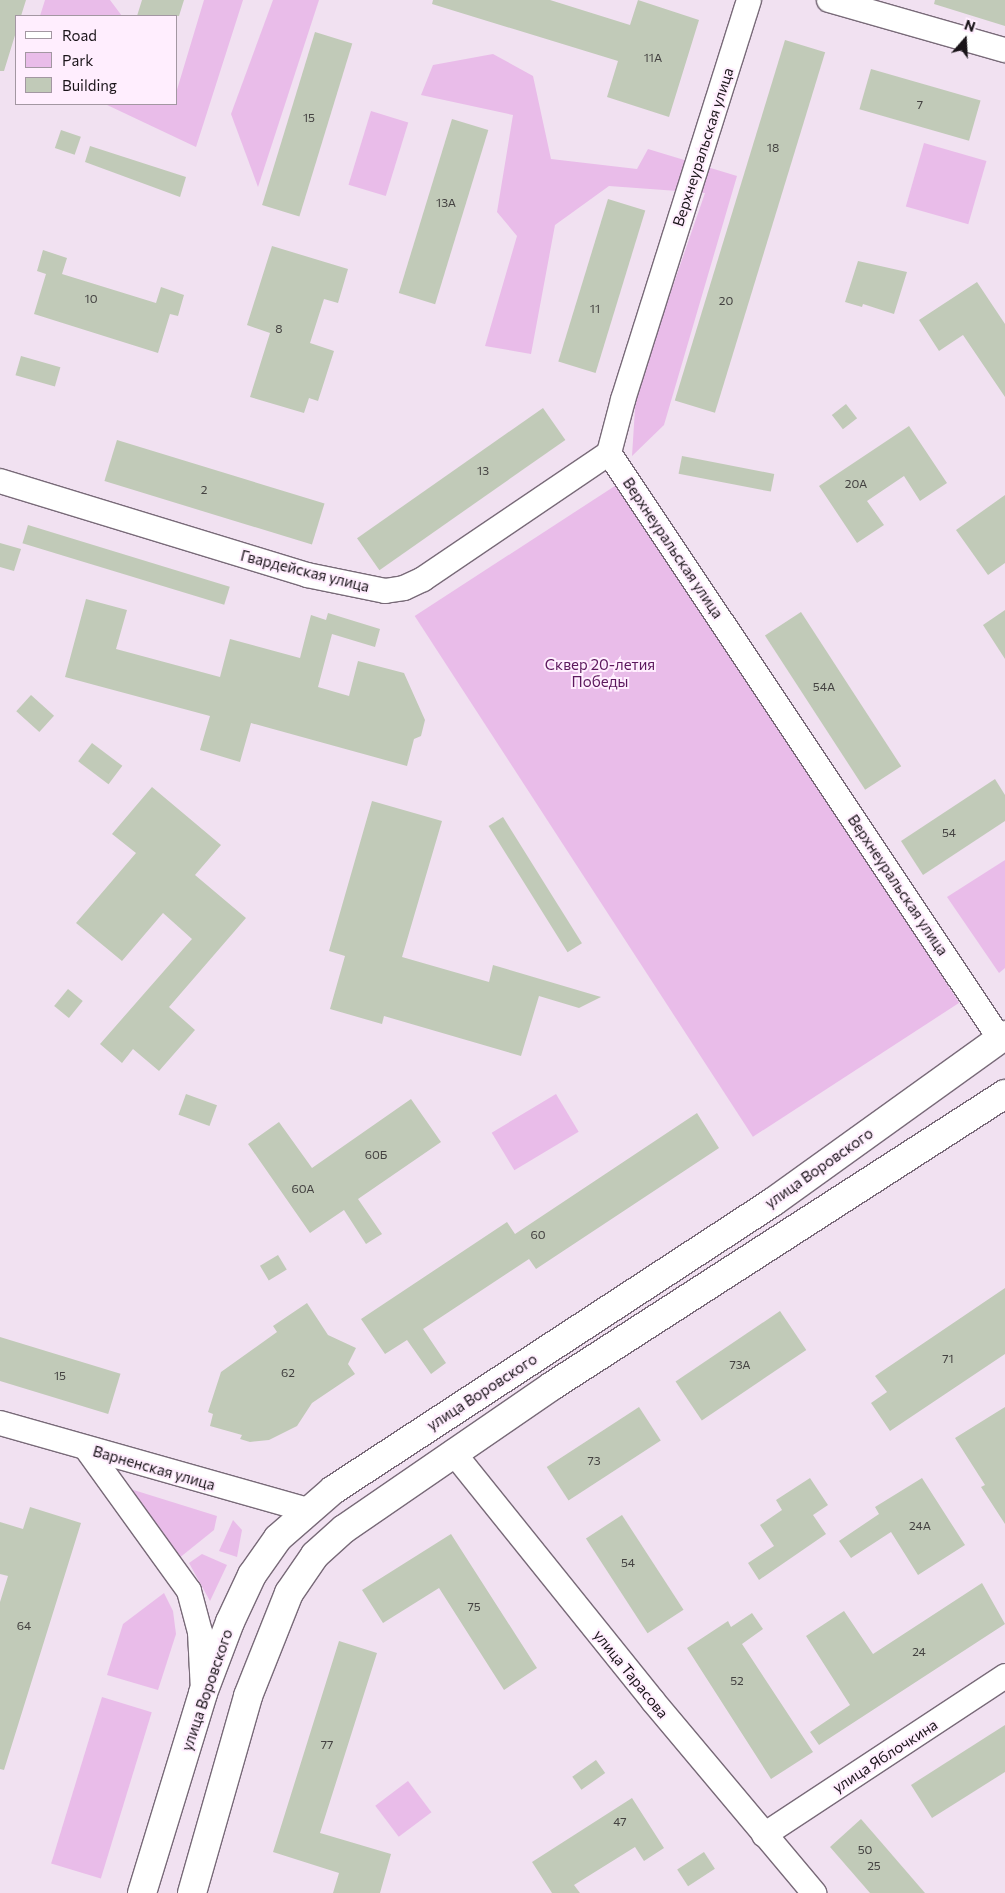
<!DOCTYPE html>
<html>
<head>
<meta charset="utf-8">
<style>
	body { margin:0 }
	#map { position:relative; width:1005px; height:1893px; overflow:hidden; background:#f1e1f1; font-family:Commissioner,sans-serif }
	div>[style] { position:absolute }
	.green>* { inset:0; background:#e9bce9; transform-origin:0 0 }
	.building>* { inset:0; background:#c1cab8; transform-origin:0 0 }
	.roads { filter:drop-shadow(1px 0 #786a78) drop-shadow(-1px 0 #786a78) drop-shadow(0 1px #786a78) drop-shadow(0 -1px #786a78) }
	.minor>* { height:24px; margin:-12px; padding:0 12px; transform-origin:12px; border-radius:12px; background:#fff }
	.major>* { height:28px; margin:-14px; padding:0 14px; transform-origin:14px; border-radius:14px; background:#fff }
	span { translate:-50% -50%; white-space:nowrap; text-align:center; line-height:1.15; -webkit-text-stroke:4px #ffeefe; paint-order:stroke }
	.number-label { font-size:12px; color:#444241 }
	.number-label span { -webkit-text-stroke-width:0 }
	.street-label { font-size:15px; color:#1a1419 }
	.park-label { font-size:15px; color:#5c185d }
	.legend { position:absolute; left:15px; top:15px; width:162px; height:90px; box-sizing:border-box; background:#ffeefe; border:1px solid #a397a2; margin:0; padding:6px 9px; list-style:none; font-size:15px; color:#1a1419 }
	.legend li { display:flex; align-items:center; gap:10px; height:25px }
	.legend b { width:25px; border:1px solid #a397a2 }
	.north { position:absolute; left:940px; top:15px; width:50px; height:50px; -webkit-text-stroke:4px #ffeefe; paint-order:stroke; rotate:19deg; font-size:14px; font-weight:700; line-height:20px; text-align:center; color:#1a1419 }
	.north::after { content:''; display:block; margin:auto; width:18px; height:22px; background:#1a1419; clip-path:polygon(50% 0,100% 100%,50% 72%,0 100%) }
</style>
</head>
<body>
<div id="map">
	<div class="green">
		<i style="clip-path:polygon(45px 0,110px 0,122px 16px,40px 16px)"></i>
		<i style="clip-path:polygon(204px 0,243px 0,196px 147px,105px 104px,176px 104px,176px 93px)"></i>
		<i style="clip-path:polygon(273px 0,319px 0,258px 187px,231px 114px)"></i>
		<i style="clip-path:polygon(493px 54px,533px 76px,551px 159px,637px 169px,648px 149px,737px 176px,664px 425px,632px 456px,636px 393px,705px 193px,609px 186px,555px 225px,531px 354px,485px 346px,517px 236px,497px 212px,513px 115px,421px 95px,433px 65px)"></i>
		<i style="left:371px;top:111px;width:39px;height:77px;rotate:17deg"></i>
		<i style="left:924px;top:143px;width:65px;height:66px;rotate:16deg"></i>
		<i style="left:621px;top:482px;width:621px;height:246px;rotate:57deg"></i>
		<i style="clip-path:polygon(1005px 860px,1005px 968px,999px 973px,947px 897px)"></i>
		<i style="left:556px;top:1094px;width:44px;height:75px;rotate:59deg"></i>
		<i style="clip-path:polygon(124px 1487px,217px 1516px,214px 1530px,178px 1559px)"></i>
		<i style="clip-path:polygon(233px 1520px,242px 1530px,237px 1557px,219px 1551px)"></i>
		<i style="clip-path:polygon(202px 1554px,227px 1565px,210px 1601px,189px 1563px)"></i>
		<i style="clip-path:polygon(164px 1593px,173px 1611px,176px 1634px,158px 1690px,107px 1675px,123px 1624px)"></i>
		<i style="left:102px;top:1697px;width:52px;height:174px;rotate:17deg"></i>
		<i style="left:408px;top:1781px;width:39px;height:41px;rotate:53deg"></i>
	</div>
	<div class="building">
		<i style="clip-path:polygon(0 0,26px 0,21px 16px,16px 16px,16px 32px,4px 71px,0 71px)"></i>
		<i style="clip-path:polygon(142px 0,184px 0,179px 16px,137px 16px)"></i>
		<i style="clip-path:polygon(433px 0,550px 0,630px 25px,638px 0,699px 20px,669px 117px,607px 97px,618px 61px,432px 4px)"></i>
		<i style="clip-path:polygon(935px 0,1005px 0,1005px 26px,934px 4px)"></i>
		<i style="left:315px;top:32px;width:39px;height:181px;rotate:17deg"></i>
		<i style="left:785px;top:40px;width:42px;height:377px;rotate:17deg"></i>
		<i style="left:871px;top:69px;width:114px;height:42px;rotate:16deg"></i>
		<i style="left:452px;top:119px;width:38px;height:182px;rotate:17deg"></i>
		<i style="left:61px;top:130px;width:21px;height:19px;rotate:19deg"></i>
		<i style="clip-path:polygon(90px 146px,186px 177px,180px 197px,85px 162px)"></i>
		<i style="left:608px;top:199px;width:39px;height:170px;rotate:17deg"></i>
		<i style="clip-path:polygon(272px 246px,348px 269px,338px 303px,324px 299px,310px 343px,334px 351px,318px 401px,309px 398px,304px 413px,250px 397px,270px 333px,247px 325px)"></i>
		<i style="clip-path:polygon(43px 250px,67px 258px,62px 274px,156px 303px,161px 287px,184px 295px,178px 316px,170px 314px,158px 353px,34px 314px,46px 274px,37px 271px)"></i>
		<i style="clip-path:polygon(858px 261px,907px 272px,894px 314px,863px 304px,862px 307px,845px 302px)"></i>
		<i style="clip-path:polygon(977px 282px,1005px 324px,1005px 397px,963px 335px,939px 351px,919px 320px)"></i>
		<i style="left:21px;top:356px;width:41px;height:20px;rotate:16deg"></i>
		<i style="left:846px;top:404px;width:18px;height:18px;rotate:52deg"></i>
		<i style="left:543px;top:408px;width:39px;height:227px;rotate:55deg"></i>
		<i style="clip-path:polygon(909px 426px,947px 483px,920px 501px,904px 476px,867px 501px,884px 525px,857px 543px,819px 486px)"></i>
		<i style="left:117px;top:440px;width:217px;height:43px;rotate:17deg"></i>
		<i style="left:682px;top:456px;width:94px;height:18px;rotate:11deg"></i>
		<i style="clip-path:polygon(1005px 495px,1005px 563px,988px 575px,956px 530px)"></i>
		<i style="left:28px;top:525px;width:211px;height:19px;rotate:17deg"></i>
		<i style="clip-path:polygon(0 543px,21px 549px,14px 571px,0 567px)"></i>
		<i style="clip-path:polygon(86px 599px,127px 610px,116px 649px,220px 677px,230px 639px,300px 658px,311px 615px,326px 620px,328px 613px,380px 629px,375px 647px,332px 634px,318px 687px,349px 696px,358px 661px,404px 673px,425px 720px,421px 736px,414px 739px,407px 766px,251px 723px,240px 762px,200px 750px,210px 716px,65px 677px)"></i>
		<i style="clip-path:polygon(1005px 610px,1005px 659px,983px 625px)"></i>
		<i style="left:801px;top:612px;width:184px;height:43px;rotate:57deg"></i>
		<i style="left:31px;top:695px;width:31px;height:22px;rotate:42deg"></i>
		<i style="left:92px;top:743px;width:38px;height:23px;rotate:37deg"></i>
		<i style="clip-path:polygon(995px 779px,1005px 795px,1005px 821px,923px 875px,901px 841px)"></i>
		<i style="clip-path:polygon(152px 787px,221px 845px,195px 875px,246px 918px,169px 1007px,195px 1030px,159px 1071px,133px 1049px,122px 1063px,100px 1044px,192px 939px,163px 913px,122px 961px,76px 923px,136px 853px,112px 834px)"></i>
		<i style="clip-path:polygon(372px 801px,442px 821px,402px 957px,489px 982px,493px 965px,601px 997px,579px 1008px,539px 996px,521px 1056px,384px 1016px,382px 1024px,330px 1009px,345px 956px,329px 951px)"></i>
		<i style="left:503px;top:817px;width:149px;height:17px;rotate:58deg"></i>
		<i style="left:68px;top:989px;width:19px;height:22px;rotate:39deg"></i>
		<i style="left:186px;top:1094px;width:33px;height:22px;rotate:20deg"></i>
		<i style="clip-path:polygon(411px 1099px,441px 1142px,358px 1199px,382px 1234px,366px 1244px,344px 1210px,310px 1233px,248px 1144px,279px 1122px,312px 1168px)"></i>
		<i style="clip-path:polygon(697px 1113px,719px 1148px,536px 1269px,529px 1259px,423px 1329px,446px 1363px,431px 1374px,407px 1340px,385px 1354px,361px 1319px,507px 1222px,515px 1234px)"></i>
		<i style="left:278px;top:1255px;width:17px;height:21px;rotate:59deg"></i>
		<i style="clip-path:polygon(1005px 1288px,1005px 1354px,890px 1431px,871px 1403px,887px 1392px,875px 1376px)"></i>
		<i style="clip-path:polygon(307px 1303px,328px 1335px,356px 1348px,348px 1364px,355px 1374px,312px 1403px,297px 1426px,269px 1440px,250px 1442px,240px 1439px,242px 1435px,210px 1426px,213px 1414px,208px 1412px,221px 1372px,277px 1332px,273px 1326px)"></i>
		<i style="left:780px;top:1311px;width:47px;height:126px;rotate:56deg"></i>
		<i style="left:0;top:1337px;width:126px;height:42px;rotate:17deg"></i>
		<i style="left:639px;top:1407px;width:40px;height:110px;rotate:57deg"></i>
		<i style="clip-path:polygon(1005px 1407px,1005px 1524px,981px 1487px,985px 1485px,955px 1438px)"></i>
		<i style="clip-path:polygon(810px 1478px,828px 1505px,813px 1515px,826px 1534px,759px 1580px,748px 1563px,774px 1546px,760px 1525px,782px 1510px,776px 1500px)"></i>
		<i style="clip-path:polygon(922px 1478px,965px 1545px,918px 1575px,891px 1532px,851px 1558px,839px 1541px,879px 1514px,875px 1507px)"></i>
		<i style="clip-path:polygon(30px 1507px,81px 1523px,4px 1770px,0 1769px,0 1602px,8px 1576px,0 1574px,0 1522px,23px 1529px)"></i>
		<i style="left:622px;top:1515px;width:113px;height:43px;rotate:57deg"></i>
		<i style="clip-path:polygon(451px 1534px,537px 1668px,504px 1690px,439px 1588px,383px 1623px,362px 1590px)"></i>
		<i style="clip-path:polygon(982px 1583px,1005px 1624px,819px 1745px,810px 1732px,850px 1705px,806px 1636px,844px 1611px,873px 1654px)"></i>
		<i style="clip-path:polygon(752px 1613px,763px 1629px,742px 1644px,813px 1752px,771px 1779px,687px 1648px,728px 1621px,731px 1627px)"></i>
		<i style="clip-path:polygon(339px 1641px,377px 1653px,320px 1833px,391px 1854px,380px 1893px,333px 1893px,339px 1873px,273px 1852px)"></i>
		<i style="clip-path:polygon(1005px 1725px,1005px 1772px,932px 1818px,911px 1785px)"></i>
		<i style="left:596px;top:1760px;width:16px;height:29px;rotate:55deg"></i>
		<i style="clip-path:polygon(632px 1798px,664px 1848px,644px 1861px,635px 1847px,574px 1885px,580px 1893px,552px 1893px,532px 1862px)"></i>
		<i style="clip-path:polygon(861px 1819px,881px 1842px,925px 1893px,870px 1893px,830px 1847px)"></i>
		<i style="left:704px;top:1852px;width:20px;height:32px;rotate:57deg"></i>
	</div>
	<div class="roads">
		<div class="minor">
			<i style="left:749px;top:0;width:419px;rotate:107.5deg"></i>
			<i style="left:623px;top:400px;width:55px;rotate:104.8deg"></i>
			<i style="left:609px;top:453px;width:704px;rotate:56.29deg"></i>
			<i style="left:829px;top:0;width:183px;rotate:15.9deg"></i>
			<i style="left:0;top:481px;width:321px;rotate:17deg"></i>
			<i style="left:307px;top:575px;width:80px;rotate:11.6deg"></i>
			<i style="left:385px;top:591px;width:19px;rotate:-9deg"></i>
			<i style="left:404px;top:588px;width:21px;rotate:-25deg"></i>
			<i style="left:423px;top:579px;width:225px;rotate:-34.1deg"></i>
			<i style="left:0;top:1423px;width:320px;rotate:15.8deg"></i>
			<i style="left:86px;top:1448px;width:176px;rotate:54.2deg"></i>
			<i style="left:189px;top:1591px;width:42px;rotate:75deg"></i>
			<i style="left:200px;top:1632px;width:59px;rotate:87.1deg"></i>
			<i style="left:453px;top:1452px;width:319px;rotate:51.2deg"></i>
			<i style="left:653px;top:1701px;width:251px;rotate:50deg"></i>
			<i style="left:764px;top:1835px;width:289px;rotate:-33.4deg"></i>
		</div>
		<div class="major">
			<i style="left:142px;top:1893px;width:209px;rotate:-73deg"></i>
			<i style="left:203px;top:1693px;width:76px;rotate:-69.2deg"></i>
			<i style="left:230px;top:1622px;width:52px;rotate:-64.9deg"></i>
			<i style="left:252px;top:1575px;width:45px;rotate:-54.9deg"></i>
			<i style="left:278px;top:1538px;width:73px;rotate:-41.1deg"></i>
			<i style="left:333px;top:1490px;width:526px;rotate:-33.21deg"></i>
			<i style="left:773px;top:1202px;width:286px;rotate:-35.7deg"></i>
			<i style="left:192px;top:1893px;width:205px;rotate:-74.1deg"></i>
			<i style="left:248px;top:1696px;width:111px;rotate:-68.3deg"></i>
			<i style="left:289px;top:1593px;width:46px;rotate:-55.6deg"></i>
			<i style="left:315px;top:1555px;width:39px;rotate:-42deg"></i>
			<i style="left:344px;top:1529px;width:252px;rotate:-34.5deg"></i>
			<i style="left:552px;top:1386px;width:539px;rotate:-32.81deg"></i>
		</div>
	</div>
	<div class="number-label">
		<span style="left:653px;top:58px">11А</span>
		<span style="left:920px;top:105px">7</span>
		<span style="left:309px;top:118px">15</span>
		<span style="left:773px;top:148px">18</span>
		<span style="left:446px;top:203px">13А</span>
		<span style="left:91px;top:299px">10</span>
		<span style="left:726px;top:301px">20</span>
		<span style="left:595px;top:309px">11</span>
		<span style="left:279px;top:329px">8</span>
		<span style="left:483px;top:471px">13</span>
		<span style="left:856px;top:484px">20А</span>
		<span style="left:204px;top:490px">2</span>
		<span style="left:824px;top:687px">54А</span>
		<span style="left:949px;top:833px">54</span>
		<span style="left:376px;top:1155px">60Б</span>
		<span style="left:303px;top:1189px">60А</span>
		<span style="left:538px;top:1235px">60</span>
		<span style="left:948px;top:1359px">71</span>
		<span style="left:740px;top:1365px">73А</span>
		<span style="left:288px;top:1373px">62</span>
		<span style="left:60px;top:1376px">15</span>
		<span style="left:594px;top:1461px">73</span>
		<span style="left:920px;top:1526px">24А</span>
		<span style="left:628px;top:1563px">54</span>
		<span style="left:474px;top:1607px">75</span>
		<span style="left:24px;top:1626px">64</span>
		<span style="left:919px;top:1652px">24</span>
		<span style="left:737px;top:1681px">52</span>
		<span style="left:327px;top:1745px">77</span>
		<span style="left:620px;top:1822px">47</span>
		<span style="left:865px;top:1850px">50</span>
		<span style="left:874px;top:1866px">25</span>
	</div>
	<div class="street-label">
		<span style="left:703px;top:147px;rotate:-72deg">Верхнеуральская улица</span>
		<span style="left:673px;top:548px;rotate:56deg">Верхнеуральская улица</span>
		<span style="left:305px;top:571px;rotate:14deg">Гвардейская улица</span>
		<span style="left:898px;top:885px;rotate:56deg">Верхнеуральская улица</span>
		<span style="left:819px;top:1168px;rotate:-35deg">улица Воровского</span>
		<span style="left:482px;top:1392px;rotate:-33deg">улица Воровского</span>
		<span style="left:154px;top:1468px;rotate:16deg">Варненская улица</span>
		<span style="left:631px;top:1674px;rotate:51deg">улица Тарасова</span>
		<span style="left:207px;top:1690px;rotate:-71deg">улица Воровского</span>
		<span style="left:885px;top:1756px;rotate:-33deg">улица Яблочкина</span>
	</div>
	<div class="park-label">
		<span style="left:600px;top:673px">Сквер 20-летия<br>Победы</span>
	</div>
	<ul class="legend">
	<li><b style="height:6px;background:#fff"></b>Road</li>
	<li><b style="height:14px;background:#e9bce9"></b>Park</li>
	<li><b style="height:14px;background:#c1cab8"></b>Building</li>
	</ul>
	<div class="north">N</div>
</div>
</body>
</html>
